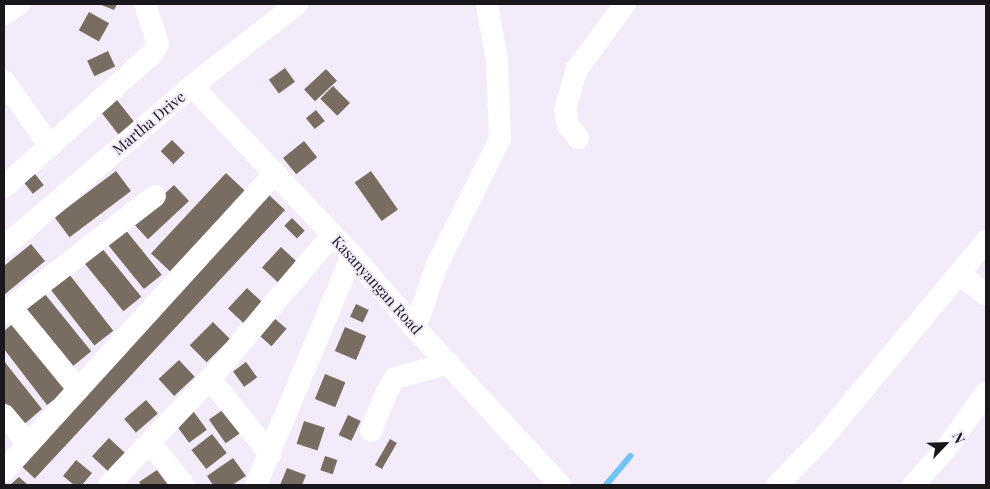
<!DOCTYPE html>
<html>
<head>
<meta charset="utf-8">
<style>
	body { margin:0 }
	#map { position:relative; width:990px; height:489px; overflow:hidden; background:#f3ebfa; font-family:"Playfair Display",serif }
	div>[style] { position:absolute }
	.stream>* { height:6px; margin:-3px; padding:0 3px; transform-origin:3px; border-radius:3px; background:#70c3f2 }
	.building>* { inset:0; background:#796d62; transform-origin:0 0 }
	.minor>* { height:22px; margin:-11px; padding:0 11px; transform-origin:11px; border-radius:11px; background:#fff }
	span { translate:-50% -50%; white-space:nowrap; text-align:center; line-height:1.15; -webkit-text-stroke:4px #f3ebfa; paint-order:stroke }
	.street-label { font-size:15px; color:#19161c }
	.frame { position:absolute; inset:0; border:5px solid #19161c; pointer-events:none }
	.north { position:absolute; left:920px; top:419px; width:50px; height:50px; -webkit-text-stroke:4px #f3ebfa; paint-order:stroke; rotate:66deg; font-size:14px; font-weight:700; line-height:20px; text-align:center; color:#19161c }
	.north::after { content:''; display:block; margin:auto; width:18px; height:22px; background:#19161c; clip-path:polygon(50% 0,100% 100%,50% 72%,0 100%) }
</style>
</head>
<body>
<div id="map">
	<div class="stream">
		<i style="left:606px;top:485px;width:38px;rotate:-50deg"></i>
	</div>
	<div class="building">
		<i style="clip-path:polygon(99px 4px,117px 4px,114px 10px)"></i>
		<i style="left:89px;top:12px;width:23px;height:21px;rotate:29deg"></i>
		<i style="left:108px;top:51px;width:17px;height:23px;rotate:65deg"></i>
		<i style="left:285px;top:68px;width:17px;height:20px;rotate:54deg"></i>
		<i style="left:326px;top:69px;width:16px;height:30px;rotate:47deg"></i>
		<i style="left:333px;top:86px;width:24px;height:18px;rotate:45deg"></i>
		<i style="left:117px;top:100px;width:28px;height:20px;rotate:52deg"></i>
		<i style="left:316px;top:110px;width:14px;height:13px;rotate:51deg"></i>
		<i style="left:172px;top:140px;width:18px;height:16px;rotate:45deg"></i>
		<i style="left:304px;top:141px;width:21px;height:27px;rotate:51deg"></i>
		<i style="left:116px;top:171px;width:25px;height:77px;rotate:53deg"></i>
		<i style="left:371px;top:171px;width:47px;height:20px;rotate:55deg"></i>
		<i style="left:226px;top:173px;width:26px;height:110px;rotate:43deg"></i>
		<i style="left:35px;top:174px;width:14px;height:14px;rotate:51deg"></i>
		<i style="left:174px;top:185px;width:22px;height:56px;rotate:47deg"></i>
		<i style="left:269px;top:195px;width:22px;height:367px;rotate:43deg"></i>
		<i style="left:292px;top:218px;width:18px;height:11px;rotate:45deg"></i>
		<i style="left:124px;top:228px;width:60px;height:23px;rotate:51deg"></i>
		<i style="clip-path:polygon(31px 244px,45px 261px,4px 295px,4px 266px)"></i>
		<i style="left:101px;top:247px;width:64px;height:23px;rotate:51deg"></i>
		<i style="left:281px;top:247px;width:25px;height:28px;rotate:43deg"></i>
		<i style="left:69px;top:274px;width:72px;height:24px;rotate:52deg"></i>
		<i style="left:247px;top:288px;width:22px;height:28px;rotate:43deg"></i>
		<i style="left:44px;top:293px;width:75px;height:26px;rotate:51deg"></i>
		<i style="left:356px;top:304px;width:14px;height:14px;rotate:25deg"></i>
		<i style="left:273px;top:317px;width:18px;height:23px;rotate:41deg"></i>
		<i style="clip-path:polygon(15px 322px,67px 390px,47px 405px,4px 349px,4px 331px)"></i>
		<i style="left:213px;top:322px;width:24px;height:33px;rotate:45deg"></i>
		<i style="left:345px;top:327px;width:23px;height:26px;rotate:23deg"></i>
		<i style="left:179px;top:360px;width:23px;height:28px;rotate:47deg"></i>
		<i style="clip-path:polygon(4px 361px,42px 409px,22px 426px,4px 402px)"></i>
		<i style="left:246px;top:362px;width:19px;height:16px;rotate:54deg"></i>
		<i style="left:325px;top:374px;width:22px;height:27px;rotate:22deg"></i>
		<i style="left:146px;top:400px;width:18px;height:29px;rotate:49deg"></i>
		<i style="left:227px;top:407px;width:29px;height:22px;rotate:55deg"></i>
		<i style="left:191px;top:408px;width:27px;height:22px;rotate:54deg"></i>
		<i style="left:348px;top:415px;width:14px;height:22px;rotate:25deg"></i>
		<i style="left:304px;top:421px;width:22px;height:24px;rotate:18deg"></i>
		<i style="left:212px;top:434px;width:24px;height:26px;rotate:52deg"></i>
		<i style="left:109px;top:438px;width:22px;height:25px;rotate:43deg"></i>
		<i style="left:390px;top:439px;width:8px;height:30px;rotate:30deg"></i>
		<i style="left:325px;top:456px;width:13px;height:15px;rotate:18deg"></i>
		<i style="clip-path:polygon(233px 458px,246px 476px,232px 485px,213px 485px,207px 476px)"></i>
		<i style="clip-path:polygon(76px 460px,92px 473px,82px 485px,74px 485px,63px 476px)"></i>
		<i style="clip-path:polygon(287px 468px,306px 475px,302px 485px,280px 485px)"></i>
		<i style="clip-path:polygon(157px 470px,168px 485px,141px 485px,139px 482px)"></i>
		<i style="clip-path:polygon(19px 477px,28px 485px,10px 485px)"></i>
	</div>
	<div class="minor">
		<i style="left:4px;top:14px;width:18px;rotate:-34deg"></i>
		<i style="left:4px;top:81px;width:80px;rotate:54.7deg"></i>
		<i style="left:192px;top:86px;width:233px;rotate:46.6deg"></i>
		<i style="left:352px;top:255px;width:96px;rotate:49.2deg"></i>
		<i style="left:415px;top:328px;width:214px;rotate:47.3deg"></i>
		<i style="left:578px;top:138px;width:16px;rotate:-128deg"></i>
		<i style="left:568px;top:125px;width:15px;rotate:-101deg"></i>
		<i style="left:565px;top:110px;width:43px;rotate:-73.7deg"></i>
		<i style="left:577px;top:69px;width:81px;rotate:-53.6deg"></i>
		<i style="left:4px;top:187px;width:200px;rotate:-42deg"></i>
		<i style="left:153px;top:53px;width:10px;rotate:-61deg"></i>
		<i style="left:158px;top:44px;width:42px;rotate:-108deg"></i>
		<i style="left:4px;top:247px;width:248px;rotate:-40.6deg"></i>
		<i style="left:192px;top:86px;width:133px;rotate:-38deg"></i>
		<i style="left:960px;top:274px;width:33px;rotate:39deg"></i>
		<i style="left:11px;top:307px;width:106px;rotate:50.7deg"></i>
		<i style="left:4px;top:313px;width:191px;rotate:-37.8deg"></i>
		<i style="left:415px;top:328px;width:67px;rotate:-70.8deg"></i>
		<i style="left:437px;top:265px;width:141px;rotate:-63.4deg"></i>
		<i style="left:500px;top:139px;width:78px;rotate:-92.2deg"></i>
		<i style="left:497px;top:61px;width:58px;rotate:-100deg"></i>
		<i style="left:210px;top:379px;width:96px;rotate:51.3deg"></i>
		<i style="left:4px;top:415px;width:38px;rotate:50deg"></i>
		<i style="left:371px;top:431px;width:43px;rotate:-68.2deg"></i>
		<i style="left:387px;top:391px;width:15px;rotate:-58deg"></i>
		<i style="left:395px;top:378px;width:56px;rotate:-15.5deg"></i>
		<i style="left:150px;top:443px;width:54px;rotate:51deg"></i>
		<i style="left:4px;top:471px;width:403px;rotate:-47.7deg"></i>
		<i style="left:109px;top:485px;width:146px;rotate:-46.4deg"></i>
		<i style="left:210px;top:379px;width:189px;rotate:-49.7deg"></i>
		<i style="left:256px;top:485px;width:249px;rotate:-67.3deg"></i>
		<i style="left:777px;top:485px;width:66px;rotate:-45.6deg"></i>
		<i style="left:823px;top:438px;width:256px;rotate:-50.4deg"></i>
		<i style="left:913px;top:485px;width:47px;rotate:-47.6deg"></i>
		<i style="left:945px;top:450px;width:70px;rotate:-54.3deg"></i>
	</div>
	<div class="street-label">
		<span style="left:149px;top:123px;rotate:-40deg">Martha Drive</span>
		<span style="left:377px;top:285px;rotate:48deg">Kasanyangan Road</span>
	</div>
	<div class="frame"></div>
	<div class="north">N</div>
</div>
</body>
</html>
